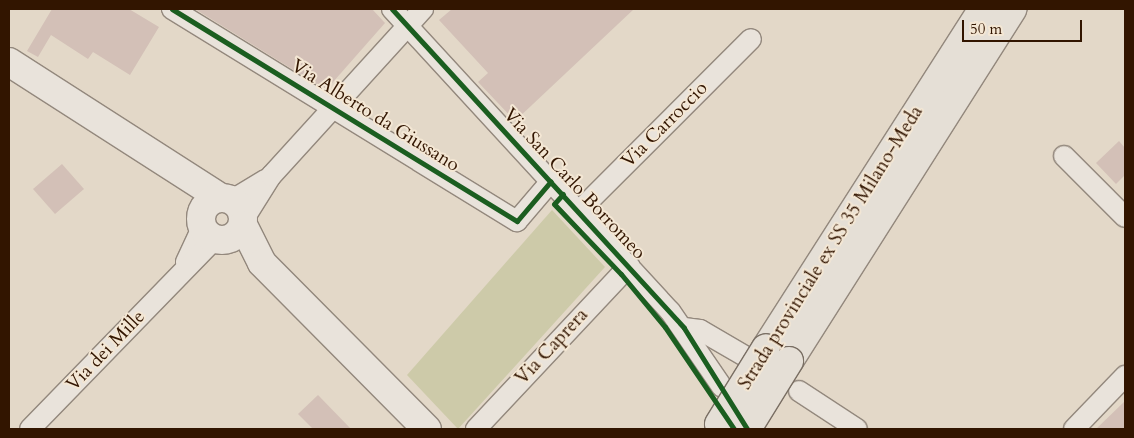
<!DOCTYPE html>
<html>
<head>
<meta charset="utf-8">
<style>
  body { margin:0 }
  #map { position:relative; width:1134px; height:438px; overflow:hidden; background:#e3d8c8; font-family:Cardo,serif }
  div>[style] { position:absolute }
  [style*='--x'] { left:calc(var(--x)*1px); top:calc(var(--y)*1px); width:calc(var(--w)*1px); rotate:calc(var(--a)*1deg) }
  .green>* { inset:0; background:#cdcaa9 }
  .building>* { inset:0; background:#d3c0b7 }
  .roads { filter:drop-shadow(1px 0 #93887d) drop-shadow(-1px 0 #93887d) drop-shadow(0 1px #93887d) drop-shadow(0 -1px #93887d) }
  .street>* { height:20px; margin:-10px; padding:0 10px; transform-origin:10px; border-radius:10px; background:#e9e3db }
  .secondary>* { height:28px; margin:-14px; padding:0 14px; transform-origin:14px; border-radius:14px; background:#e9e3db }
  .secondary>.ring { margin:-14px; padding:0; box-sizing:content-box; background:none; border:28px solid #e9e3db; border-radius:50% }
  .highway>* { height:28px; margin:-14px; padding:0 14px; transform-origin:14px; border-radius:14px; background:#e5dfd6 }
  .bridges { filter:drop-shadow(1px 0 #796e63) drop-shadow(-1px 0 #796e63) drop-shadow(0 1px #796e63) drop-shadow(0 -1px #796e63) }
  .highway-bridge>* { height:28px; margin:-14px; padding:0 14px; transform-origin:14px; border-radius:14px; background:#e5dfd6 }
  .cycleway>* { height:5px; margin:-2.5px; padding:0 2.5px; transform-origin:2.5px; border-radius:2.5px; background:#1b5e20 }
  span { translate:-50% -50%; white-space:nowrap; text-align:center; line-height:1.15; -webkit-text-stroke:4px #f4e7d4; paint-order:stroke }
  .street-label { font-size:19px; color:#321500 }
  .frame { position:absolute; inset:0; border:10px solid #321500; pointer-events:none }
  .scale { position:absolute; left:962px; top:20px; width:120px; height:22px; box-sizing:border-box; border:2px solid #321500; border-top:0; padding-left:6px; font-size:15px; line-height:18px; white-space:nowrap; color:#321500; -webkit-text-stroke:4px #f4e7d4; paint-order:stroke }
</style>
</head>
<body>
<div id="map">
  <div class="green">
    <i style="clip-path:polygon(552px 210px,605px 267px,458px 429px,407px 375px)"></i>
  </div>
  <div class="building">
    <i style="clip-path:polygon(52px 9px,129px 9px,159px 27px,130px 75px,93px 52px,88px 59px,51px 35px,38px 57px,27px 51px)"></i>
    <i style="clip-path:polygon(195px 9px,372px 9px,385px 23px,326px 90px)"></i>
    <i style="clip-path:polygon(452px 9px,634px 9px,515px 121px,478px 82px,488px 73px,439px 20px)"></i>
    <i style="clip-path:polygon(1119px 141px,1125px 148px,1125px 175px,1116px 184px,1096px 163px)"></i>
    <i style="clip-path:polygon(62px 164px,84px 189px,55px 214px,33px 189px)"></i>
    <i style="clip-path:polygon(318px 395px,351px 429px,313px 429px,298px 414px)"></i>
    <i style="clip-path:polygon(1125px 401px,1125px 429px,1096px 429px)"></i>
  </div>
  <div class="roads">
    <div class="street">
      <i style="--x:172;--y:9;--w:405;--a:31.6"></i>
      <i style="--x:517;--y:221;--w:52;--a:-49.6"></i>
      <i style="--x:392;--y:9;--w:410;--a:47.4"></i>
      <i style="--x:670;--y:311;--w:92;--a:55.6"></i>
      <i style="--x:1064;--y:156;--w:86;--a:45"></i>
      <i style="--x:232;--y:200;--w:39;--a:-31"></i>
      <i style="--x:579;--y:211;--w:243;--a:-45"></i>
      <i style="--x:244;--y:219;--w:51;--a:-57.9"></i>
      <i style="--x:271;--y:176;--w:226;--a:-47.7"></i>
      <i style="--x:186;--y:262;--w:38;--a:-65"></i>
      <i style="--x:684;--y:328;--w:16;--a:7"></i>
      <i style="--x:700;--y:330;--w:50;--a:30.2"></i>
      <i style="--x:799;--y:391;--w:69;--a:33.2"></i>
      <i style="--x:30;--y:429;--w:265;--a:-45.8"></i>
      <i style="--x:476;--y:429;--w:224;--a:-46.8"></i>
      <i style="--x:1074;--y:429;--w:74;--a:-46.1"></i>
    </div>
    <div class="secondary">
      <i style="--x:9;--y:62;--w:250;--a:32.7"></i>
      <i class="ring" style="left:201px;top:198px;width:14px;height:14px"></i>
      <i style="--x:243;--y:225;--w:42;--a:63.4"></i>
      <i style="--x:262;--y:263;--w:234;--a:45.2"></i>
    </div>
    <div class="highway">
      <i style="--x:766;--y:348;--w:403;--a:-57.4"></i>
      <i style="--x:789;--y:361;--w:417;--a:-57.6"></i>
    </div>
  </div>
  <div class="bridges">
    <div class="highway-bridge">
      <i style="--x:719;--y:424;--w:89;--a:-58.3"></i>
      <i style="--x:747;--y:429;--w:80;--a:-58.3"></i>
    </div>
  </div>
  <div class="cycleway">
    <i style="--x:172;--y:9;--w:405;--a:31.6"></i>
    <i style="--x:517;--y:221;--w:52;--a:-49.6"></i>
    <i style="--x:392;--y:9;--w:432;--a:47.5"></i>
    <i style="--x:684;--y:328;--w:119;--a:58"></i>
    <i style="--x:563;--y:194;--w:13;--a:132"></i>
    <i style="--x:554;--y:204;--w:97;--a:46.3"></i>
    <i style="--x:621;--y:274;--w:69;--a:50.3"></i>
    <i style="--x:665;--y:327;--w:123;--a:55.9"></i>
  </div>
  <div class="street-label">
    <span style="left:375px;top:116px;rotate:32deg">Via Alberto da Giussano</span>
    <span style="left:665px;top:125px;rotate:-45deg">Via Carroccio</span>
    <span style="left:574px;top:184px;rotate:47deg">Via San Carlo Borromeo</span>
    <span style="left:831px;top:248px;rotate:-58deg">Strada provinciale ex SS 35 Milano-Meda</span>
    <span style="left:552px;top:347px;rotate:-47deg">Via Caprera</span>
    <span style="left:106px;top:351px;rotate:-46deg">Via dei Mille</span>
  </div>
  <div class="frame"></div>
  <div class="scale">50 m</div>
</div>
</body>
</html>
